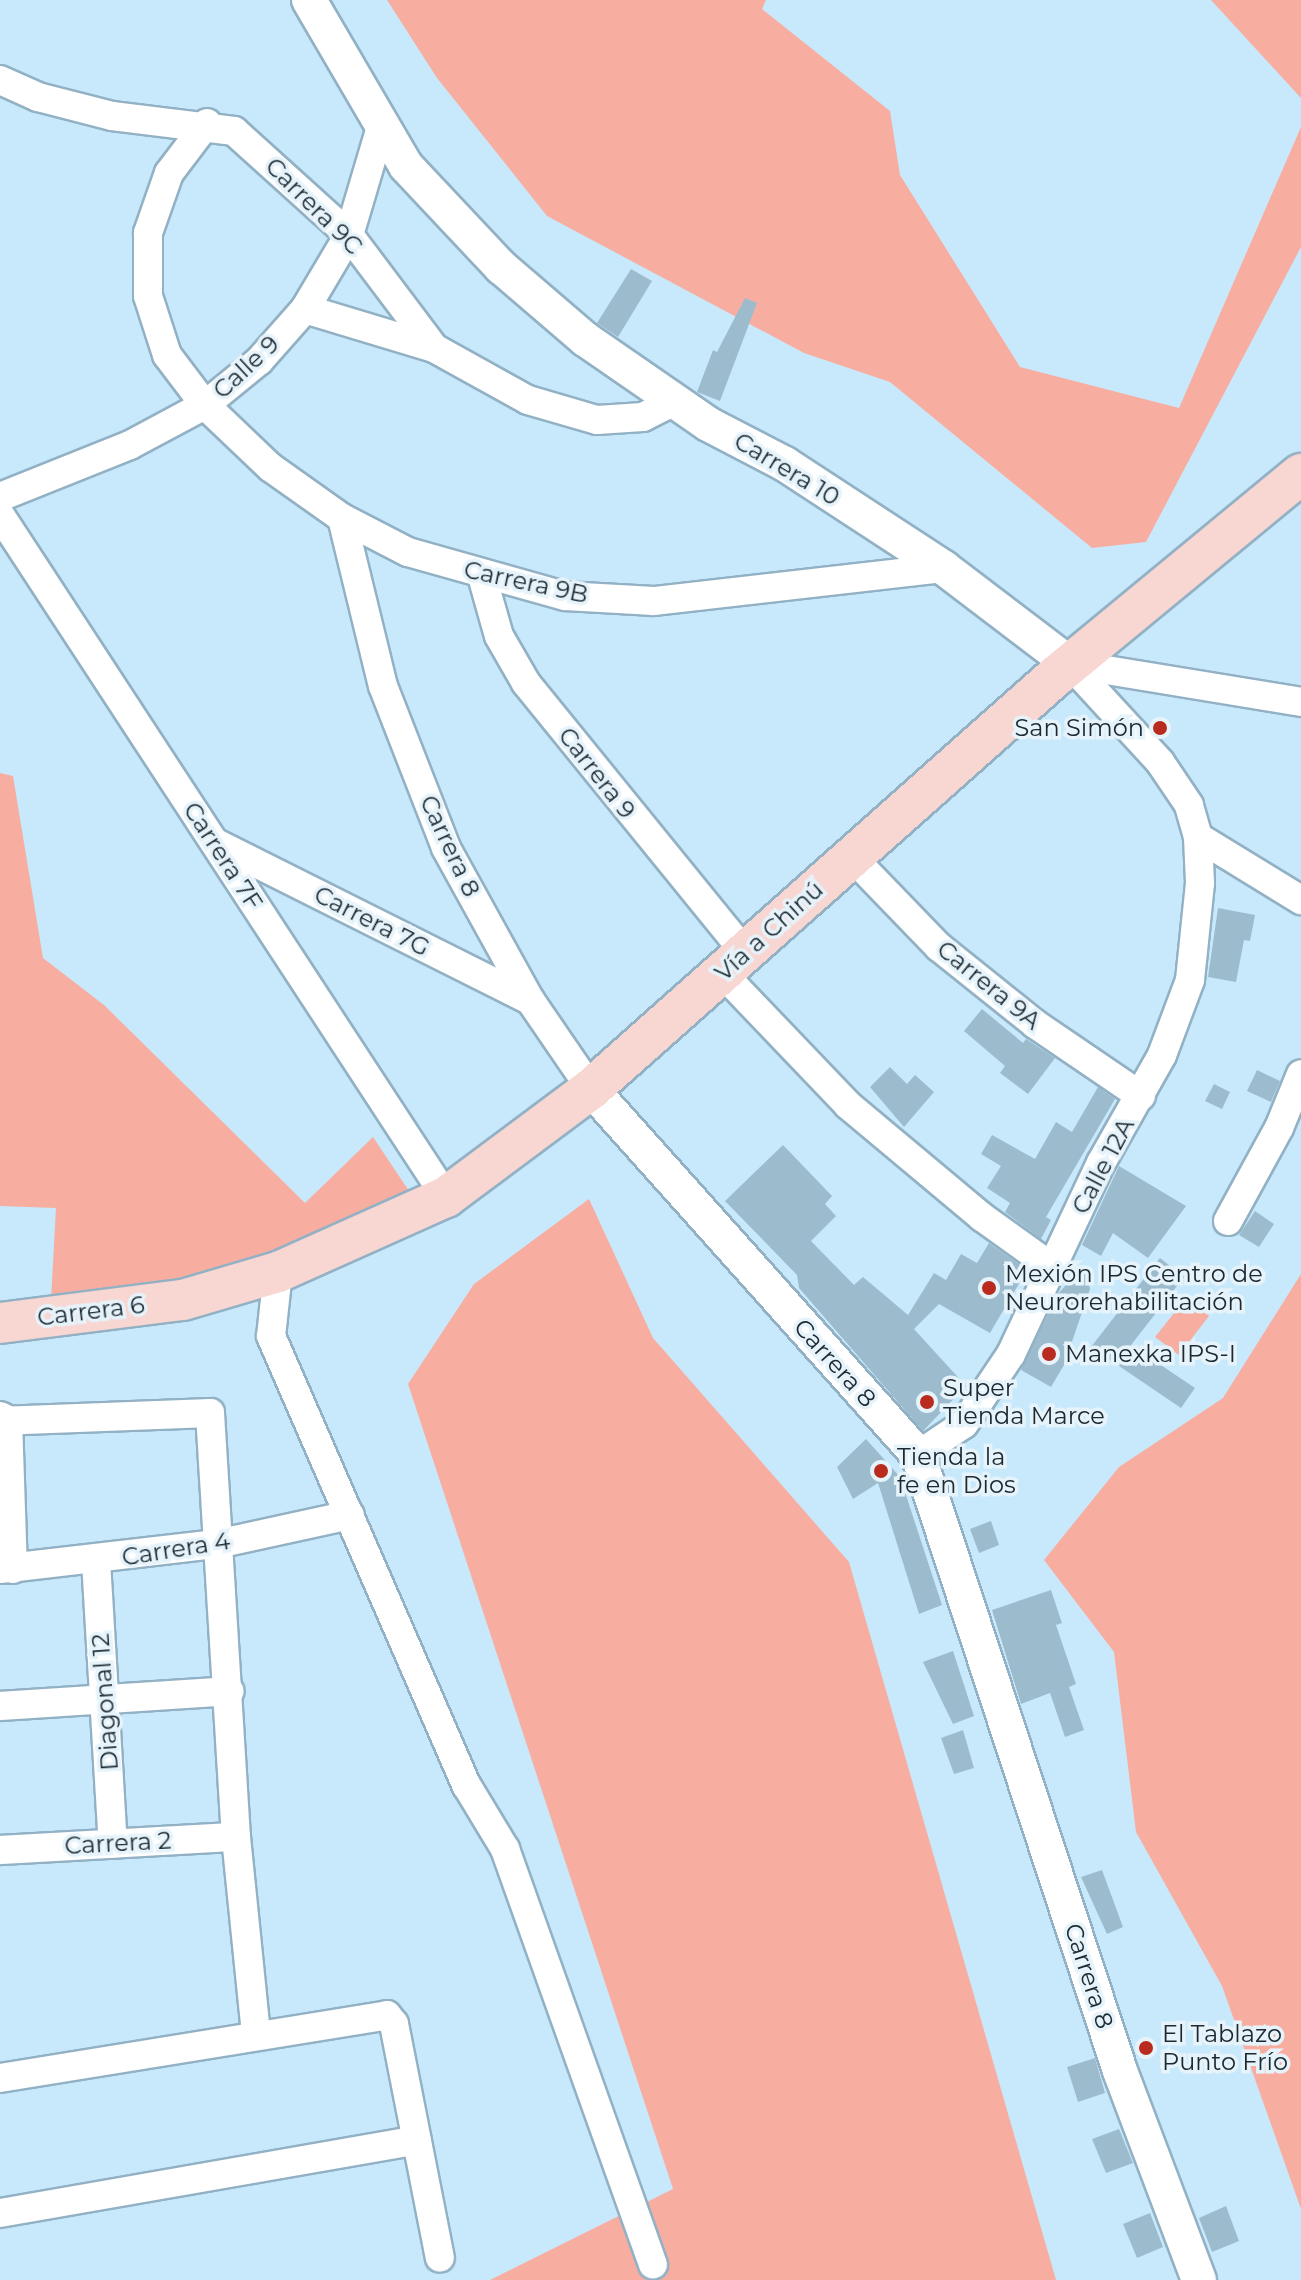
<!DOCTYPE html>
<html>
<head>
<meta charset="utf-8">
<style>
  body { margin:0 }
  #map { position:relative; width:1301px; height:2280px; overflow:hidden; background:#c8e9fc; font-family:Montserrat,sans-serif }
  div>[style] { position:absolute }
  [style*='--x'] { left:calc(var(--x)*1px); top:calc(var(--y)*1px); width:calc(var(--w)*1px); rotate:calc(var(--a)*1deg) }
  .green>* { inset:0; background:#f8ada1 }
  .building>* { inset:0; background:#9cbcce }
  .roads { filter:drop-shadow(2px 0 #92b1c4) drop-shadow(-2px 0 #92b1c4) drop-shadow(0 2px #92b1c4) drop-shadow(0 -2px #92b1c4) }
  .minor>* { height:28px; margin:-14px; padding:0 14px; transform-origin:14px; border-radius:14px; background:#fff }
  .tertiary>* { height:34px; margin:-17px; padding:0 17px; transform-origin:17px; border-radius:17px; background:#fff }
  .secondary>* { height:40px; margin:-20px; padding:0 20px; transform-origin:20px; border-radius:20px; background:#f8d6d2 }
  .dots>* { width:22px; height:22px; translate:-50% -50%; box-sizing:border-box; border:4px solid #e6f3fa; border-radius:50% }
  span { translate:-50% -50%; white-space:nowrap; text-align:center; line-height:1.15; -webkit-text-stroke:7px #e6f3fa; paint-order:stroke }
  .street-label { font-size:24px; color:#1c2930 }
  .poi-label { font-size:24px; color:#1c2930 }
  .right { translate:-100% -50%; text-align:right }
  .left { translate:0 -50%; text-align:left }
</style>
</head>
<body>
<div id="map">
  <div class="green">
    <i style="clip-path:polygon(387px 0,766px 0,762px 9px,890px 111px,900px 175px,1020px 367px,1179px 408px,1301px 127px,1301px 247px,1146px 542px,1092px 548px,890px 382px,804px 353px,547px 216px,437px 78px)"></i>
    <i style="clip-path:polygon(1211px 0,1301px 0,1301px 98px)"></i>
    <i style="clip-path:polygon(0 773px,13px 776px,43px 958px,104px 1005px,305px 1203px,373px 1137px,415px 1200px,269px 1265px,169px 1287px,51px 1300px,56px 1208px,0 1206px)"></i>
    <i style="clip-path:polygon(589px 1199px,653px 1338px,849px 1562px,1056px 2280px,490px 2280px,673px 2189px,408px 1384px,474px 1284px)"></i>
    <i style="clip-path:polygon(1301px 1274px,1301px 2209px,1222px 1986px,1136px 1832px,1114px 1652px,1044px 1560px,1119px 1467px,1223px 1398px)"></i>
    <i style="clip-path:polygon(1186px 1298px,1209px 1316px,1179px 1355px,1155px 1337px)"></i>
  </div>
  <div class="building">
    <i style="clip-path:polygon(631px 269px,652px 281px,618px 337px,597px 323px)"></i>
    <i style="clip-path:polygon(745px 298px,757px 303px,720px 401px,697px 392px,713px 350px,717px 352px)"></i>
    <i style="clip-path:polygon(1218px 908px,1255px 915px,1250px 941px,1244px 940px,1236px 982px,1208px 977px)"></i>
    <i style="clip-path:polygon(982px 1009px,1023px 1043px,1026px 1039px,1055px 1058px,1028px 1094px,1000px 1073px,1005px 1066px,964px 1031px)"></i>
    <i style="clip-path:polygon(890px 1067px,907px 1084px,915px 1075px,934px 1092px,904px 1127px,870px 1087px)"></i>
    <i style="clip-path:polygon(1257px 1070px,1280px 1081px,1271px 1102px,1247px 1091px)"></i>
    <i style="clip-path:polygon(1214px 1084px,1230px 1092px,1222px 1109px,1205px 1101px)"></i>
    <i style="clip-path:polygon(1098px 1087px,1115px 1099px,1046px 1217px,1051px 1220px,1041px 1239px,1005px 1212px,1010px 1203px,987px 1188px,1001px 1166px,981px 1154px,992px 1135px,1035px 1159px,1056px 1122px,1072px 1132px)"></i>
    <i style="clip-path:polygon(783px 1145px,832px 1196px,825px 1204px,836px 1216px,811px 1241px,854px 1285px,863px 1277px,908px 1315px,934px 1273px,946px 1280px,961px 1254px,977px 1263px,989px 1243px,1027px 1270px,990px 1333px,939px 1304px,914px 1329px,966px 1386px,923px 1431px,799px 1288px,797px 1275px,725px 1201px)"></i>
    <i style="clip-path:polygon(1119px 1166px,1186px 1206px,1148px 1258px,1113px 1233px,1101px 1256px,1082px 1245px)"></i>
    <i style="clip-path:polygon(1255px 1211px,1274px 1224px,1259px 1247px,1239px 1235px)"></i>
    <i style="clip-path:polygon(1160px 1258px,1184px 1277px,1131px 1345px,1195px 1388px,1181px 1408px,1091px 1347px)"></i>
    <i style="clip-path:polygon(1086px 1273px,1090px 1289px,1064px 1365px,1051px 1387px,1021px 1370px,1058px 1294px,1073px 1277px)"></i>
    <i style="clip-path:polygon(866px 1439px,900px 1477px,942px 1605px,919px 1614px,878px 1483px,853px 1499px,837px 1467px)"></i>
    <i style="clip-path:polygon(991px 1521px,999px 1545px,979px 1553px,970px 1529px)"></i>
    <i style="clip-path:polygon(1051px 1590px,1062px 1623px,1056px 1625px,1076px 1684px,1069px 1687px,1084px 1730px,1065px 1737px,1050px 1693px,1021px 1704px,992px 1610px)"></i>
    <i style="clip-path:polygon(953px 1651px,974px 1716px,953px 1724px,923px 1662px)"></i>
    <i style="clip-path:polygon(963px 1730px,974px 1768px,954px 1774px,941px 1738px)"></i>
    <i style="clip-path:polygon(1102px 1870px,1123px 1927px,1107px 1934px,1081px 1877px)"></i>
    <i style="clip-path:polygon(1095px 2058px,1105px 2093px,1078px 2102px,1067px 2067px)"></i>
    <i style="clip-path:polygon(1119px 2129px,1133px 2163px,1106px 2173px,1092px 2139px)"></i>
    <i style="clip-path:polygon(1226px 2206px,1239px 2241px,1212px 2252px,1199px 2218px)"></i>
    <i style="clip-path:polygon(1150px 2213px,1163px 2247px,1137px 2258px,1123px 2224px)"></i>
  </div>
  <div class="roads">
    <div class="minor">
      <i style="--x:0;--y:80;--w:42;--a:24.1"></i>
      <i style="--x:38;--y:97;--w:76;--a:14.4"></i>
      <i style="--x:112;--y:116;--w:123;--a:7"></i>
      <i style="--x:234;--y:131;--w:155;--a:42.1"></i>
      <i style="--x:349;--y:235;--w:141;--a:53"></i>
      <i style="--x:207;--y:123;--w:63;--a:127.2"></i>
      <i style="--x:169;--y:173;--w:64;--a:109.3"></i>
      <i style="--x:148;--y:233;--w:63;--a:90"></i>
      <i style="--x:148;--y:296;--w:62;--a:72.1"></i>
      <i style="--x:167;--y:355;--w:63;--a:52.8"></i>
      <i style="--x:205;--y:405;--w:90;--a:43.6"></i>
      <i style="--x:270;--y:467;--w:88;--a:35.3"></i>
      <i style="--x:342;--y:518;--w:74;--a:27.3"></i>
      <i style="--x:408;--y:552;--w:163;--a:15.7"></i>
      <i style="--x:565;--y:596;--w:89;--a:3.2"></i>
      <i style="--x:654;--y:601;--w:292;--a:-6.5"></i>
      <i style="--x:305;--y:309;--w:135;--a:16.8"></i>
      <i style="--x:434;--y:348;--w:107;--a:29"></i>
      <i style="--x:528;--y:400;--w:72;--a:16.2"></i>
      <i style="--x:597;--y:420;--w:46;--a:-3.7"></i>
      <i style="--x:643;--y:417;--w:36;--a:-27"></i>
      <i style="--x:0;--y:497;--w:140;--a:-21.8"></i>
      <i style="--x:130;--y:445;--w:85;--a:-28.1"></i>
      <i style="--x:205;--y:405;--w:70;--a:-39.2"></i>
      <i style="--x:259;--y:361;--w:69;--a:-48.5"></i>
      <i style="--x:305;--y:309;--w:86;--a:-59.3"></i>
      <i style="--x:349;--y:235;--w:113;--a:-73.5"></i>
      <i style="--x:0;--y:515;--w:815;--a:56.82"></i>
      <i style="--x:342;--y:518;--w:173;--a:76.3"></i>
      <i style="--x:383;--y:686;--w:174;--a:68.7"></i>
      <i style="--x:446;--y:848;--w:174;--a:61.1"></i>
      <i style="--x:530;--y:1000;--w:108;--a:55.6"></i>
      <i style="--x:482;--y:576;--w:62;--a:74.2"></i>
      <i style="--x:499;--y:636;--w:54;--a:60.1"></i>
      <i style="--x:526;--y:683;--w:345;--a:50.9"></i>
      <i style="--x:1070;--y:664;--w:234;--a:9.3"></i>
      <i style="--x:1198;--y:837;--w:121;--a:31.5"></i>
      <i style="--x:216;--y:843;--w:351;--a:26.6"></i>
      <i style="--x:852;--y:857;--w:125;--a:46"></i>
      <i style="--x:939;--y:947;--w:123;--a:38.7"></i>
      <i style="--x:1035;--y:1024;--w:128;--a:34.2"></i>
      <i style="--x:722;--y:973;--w:182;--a:46.3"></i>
      <i style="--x:848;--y:1105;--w:175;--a:39.9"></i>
      <i style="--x:982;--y:1217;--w:87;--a:35.7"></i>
      <i style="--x:1228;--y:1221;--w:106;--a:-61.3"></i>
      <i style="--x:1279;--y:1128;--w:58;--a:-67.8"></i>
      <i style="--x:278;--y:1272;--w:64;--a:96.2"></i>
      <i style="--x:271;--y:1336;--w:491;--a:66.5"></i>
      <i style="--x:467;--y:1786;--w:74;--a:58.9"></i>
      <i style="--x:505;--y:1849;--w:441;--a:70.4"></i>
      <i style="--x:0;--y:1416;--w:9;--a:27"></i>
      <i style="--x:8;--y:1420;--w:149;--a:88.1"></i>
      <i style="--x:0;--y:1421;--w:210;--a:-2.2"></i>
      <i style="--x:210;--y:1413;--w:425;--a:86.5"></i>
      <i style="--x:236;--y:1837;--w:199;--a:84.2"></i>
      <i style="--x:918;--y:1455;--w:55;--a:-34"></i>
      <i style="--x:964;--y:1424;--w:84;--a:-56.1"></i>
      <i style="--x:1011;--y:1354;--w:211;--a:-64.8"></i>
      <i style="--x:1101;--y:1163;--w:124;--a:-60.5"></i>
      <i style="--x:1162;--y:1055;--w:80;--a:-69.5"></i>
      <i style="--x:1190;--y:980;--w:98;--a:-84.1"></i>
      <i style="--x:1200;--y:883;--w:46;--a:-92.5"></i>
      <i style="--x:1198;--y:837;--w:33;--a:-106"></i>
      <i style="--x:1189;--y:805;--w:52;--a:-124"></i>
      <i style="--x:1160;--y:762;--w:133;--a:-132.6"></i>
      <i style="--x:96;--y:1561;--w:283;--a:86.6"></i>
      <i style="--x:0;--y:1569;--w:218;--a:-6.6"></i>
      <i style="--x:217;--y:1544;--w:136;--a:-12.3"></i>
      <i style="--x:0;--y:1706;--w:230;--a:-3.7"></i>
      <i style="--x:0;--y:1850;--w:236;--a:-3.2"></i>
      <i style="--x:0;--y:2078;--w:392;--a:-9.2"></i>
      <i style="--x:387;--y:2015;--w:11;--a:52"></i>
      <i style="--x:394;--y:2024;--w:238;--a:78.9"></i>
      <i style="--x:0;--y:2213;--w:423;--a:-9.9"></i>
    </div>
    <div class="tertiary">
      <i style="--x:309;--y:0;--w:192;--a:59.7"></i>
      <i style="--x:406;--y:166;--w:139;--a:46.8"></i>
      <i style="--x:501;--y:267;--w:111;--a:40.6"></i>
      <i style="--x:585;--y:339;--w:150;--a:34.6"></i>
      <i style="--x:708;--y:424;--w:87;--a:27.5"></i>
      <i style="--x:785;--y:464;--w:190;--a:33.2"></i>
      <i style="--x:944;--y:568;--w:158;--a:37.3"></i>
      <i style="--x:591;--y:1089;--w:491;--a:48.2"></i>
      <i style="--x:918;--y:1455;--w:648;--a:71.84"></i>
      <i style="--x:1120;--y:2071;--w:223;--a:69.3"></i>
    </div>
    <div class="secondary">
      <i style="--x:0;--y:1323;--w:184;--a:-7.2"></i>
      <i style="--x:183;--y:1300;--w:99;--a:-16.4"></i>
      <i style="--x:278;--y:1272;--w:184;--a:-24.1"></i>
      <i style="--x:446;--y:1197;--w:181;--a:-36.7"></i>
      <i style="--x:591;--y:1089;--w:623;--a:-41.62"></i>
      <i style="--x:1057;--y:675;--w:316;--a:-39.5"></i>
    </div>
  </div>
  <div class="dots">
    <i style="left:1160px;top:728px;background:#b82b1e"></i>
    <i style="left:989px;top:1288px;background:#b82b1e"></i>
    <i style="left:1049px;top:1354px;background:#b82b1e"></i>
    <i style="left:927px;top:1402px;background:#b82b1e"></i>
    <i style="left:881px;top:1471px;background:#b82b1e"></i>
    <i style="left:1146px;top:2048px;background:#b82b1e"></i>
  </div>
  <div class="street-label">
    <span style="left:314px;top:206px;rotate:45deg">Carrera 9C</span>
    <span style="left:246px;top:367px;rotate:-43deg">Calle 9</span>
    <span style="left:787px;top:469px;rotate:31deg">Carrera 10</span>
    <span style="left:526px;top:582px;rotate:12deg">Carrera 9B</span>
    <span style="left:597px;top:773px;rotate:52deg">Carrera 9</span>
    <span style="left:450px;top:846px;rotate:65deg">Carrera 8</span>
    <span style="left:223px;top:856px;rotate:57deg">Carrera 7F</span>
    <span style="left:372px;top:921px;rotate:27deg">Carrera 7G</span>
    <span style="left:769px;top:931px;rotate:-42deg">Vía a Chinú</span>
    <span style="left:989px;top:985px;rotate:39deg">Carrera 9A</span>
    <span style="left:1103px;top:1166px;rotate:-62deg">Calle 12A</span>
    <span style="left:91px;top:1311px;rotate:-7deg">Carrera 6</span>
    <span style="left:835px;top:1363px;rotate:48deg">Carrera 8</span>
    <span style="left:176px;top:1549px;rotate:-9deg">Carrera 4</span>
    <span style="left:105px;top:1702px;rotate:-94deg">Diagonal 12</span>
    <span style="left:118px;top:1843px;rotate:-3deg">Carrera 2</span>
    <span style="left:1089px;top:1976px;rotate:72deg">Carrera 8</span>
  </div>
  <div class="poi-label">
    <span class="right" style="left:1144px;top:728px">San Simón</span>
    <span class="left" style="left:1005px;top:1288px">Mexión IPS Centro de<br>Neurorehabilitación</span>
    <span class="left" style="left:1065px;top:1354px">Manexka IPS-I</span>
    <span class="left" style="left:943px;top:1402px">Super<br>Tienda Marce</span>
    <span class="left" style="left:897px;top:1471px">Tienda la<br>fe en Dios</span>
    <span class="left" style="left:1162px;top:2048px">El Tablazo<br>Punto Frío</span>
  </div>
</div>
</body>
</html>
